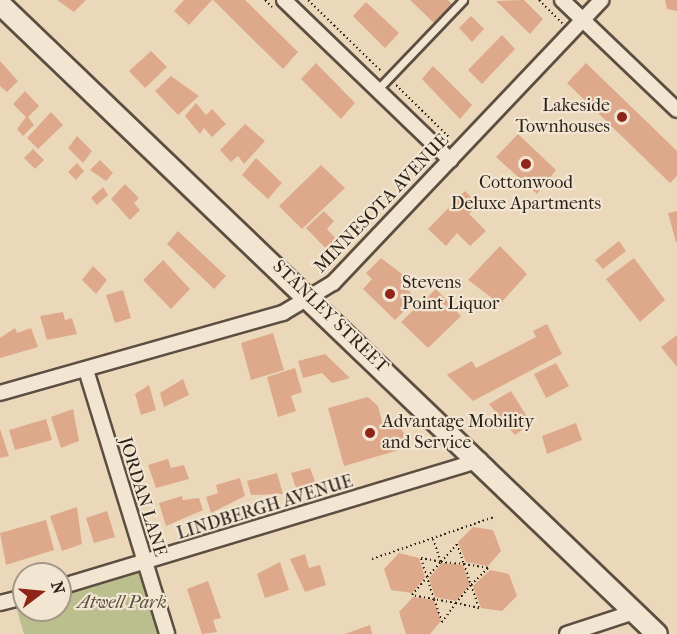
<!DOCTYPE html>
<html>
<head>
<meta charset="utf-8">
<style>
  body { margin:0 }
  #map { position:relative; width:677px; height:634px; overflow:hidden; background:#ebd8bb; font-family:"IM FELL French Canon",serif }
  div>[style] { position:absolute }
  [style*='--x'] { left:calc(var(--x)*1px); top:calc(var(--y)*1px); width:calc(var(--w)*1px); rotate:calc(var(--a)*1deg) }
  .green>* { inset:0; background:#bbbe8d }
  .building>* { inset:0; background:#dda98a }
  .path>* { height:2px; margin-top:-1px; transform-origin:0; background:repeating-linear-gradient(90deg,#2c2118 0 1.5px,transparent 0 4.5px) }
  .roads { filter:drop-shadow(2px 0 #5c4f41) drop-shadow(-2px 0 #5c4f41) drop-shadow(0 2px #5c4f41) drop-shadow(0 -2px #5c4f41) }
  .lane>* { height:7px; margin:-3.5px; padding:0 3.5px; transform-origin:3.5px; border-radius:3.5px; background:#f2e6d3 }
  .street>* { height:14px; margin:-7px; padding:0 7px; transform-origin:7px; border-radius:7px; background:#f2e6d3 }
  .secondary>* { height:20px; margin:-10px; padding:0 10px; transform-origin:10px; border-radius:10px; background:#f2e6d3 }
  .dots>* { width:16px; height:16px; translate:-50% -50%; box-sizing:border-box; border:3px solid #f2e6d3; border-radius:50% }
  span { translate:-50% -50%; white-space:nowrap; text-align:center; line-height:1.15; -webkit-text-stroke:4.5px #f2e6d3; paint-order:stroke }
  .poi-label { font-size:18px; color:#2c2118 }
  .right { translate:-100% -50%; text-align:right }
  .left { translate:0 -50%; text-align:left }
  .street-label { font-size:18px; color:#2c2118 }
  .park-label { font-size:18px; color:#57503b; font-style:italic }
  .north { position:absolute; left:12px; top:562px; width:60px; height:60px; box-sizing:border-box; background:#f2e6d3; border:2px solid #a39788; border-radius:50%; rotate:74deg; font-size:16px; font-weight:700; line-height:24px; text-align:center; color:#2c2118 }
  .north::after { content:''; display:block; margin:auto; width:21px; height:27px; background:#8f2418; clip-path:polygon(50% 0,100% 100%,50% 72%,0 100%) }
</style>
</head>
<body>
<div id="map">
  <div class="green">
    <i style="clip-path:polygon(144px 565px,166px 634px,24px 634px,14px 600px,24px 597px,24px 610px,60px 610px,60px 587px)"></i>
  </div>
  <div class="building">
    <i style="clip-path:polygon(57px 0,86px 0,74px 12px)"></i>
    <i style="clip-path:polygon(184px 0,212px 0,189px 25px,174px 11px)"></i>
    <i style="clip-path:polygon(213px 0,245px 0,298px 52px,283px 69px)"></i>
    <i style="clip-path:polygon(410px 0,448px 0,452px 4px,434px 23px)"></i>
    <i style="clip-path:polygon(524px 0,543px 19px,530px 34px,496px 1px)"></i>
    <i style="clip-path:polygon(665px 0,677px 0,677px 11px,667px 9px)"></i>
    <i style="clip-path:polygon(366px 2px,399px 33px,385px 48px,353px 16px)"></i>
    <i style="clip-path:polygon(471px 16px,484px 29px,472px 42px,459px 28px)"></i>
    <i style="clip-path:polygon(502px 35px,515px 49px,482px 84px,468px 70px)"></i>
    <i style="clip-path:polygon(151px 51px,167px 67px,145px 88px,129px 71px)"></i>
    <i style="clip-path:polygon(0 61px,18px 81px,7px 92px,0 86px)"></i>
    <i style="clip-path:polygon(316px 63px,355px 103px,341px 119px,301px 79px)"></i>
    <i style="clip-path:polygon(586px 63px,677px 151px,677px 176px,670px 183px,567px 83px)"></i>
    <i style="clip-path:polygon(433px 66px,472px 105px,460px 119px,422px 79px)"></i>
    <i style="clip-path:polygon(171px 76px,199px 96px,178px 115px,155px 91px)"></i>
    <i style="clip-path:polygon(25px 91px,39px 106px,28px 117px,34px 125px,23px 136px,17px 129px,26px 117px,13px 104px)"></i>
    <i style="clip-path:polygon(196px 103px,206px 115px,212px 109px,226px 124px,212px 137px,204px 128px,200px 134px,185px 116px)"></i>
    <i style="clip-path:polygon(51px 112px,63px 125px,38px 149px,27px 138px)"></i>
    <i style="clip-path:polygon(245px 124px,265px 141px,244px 164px,238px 156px,231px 162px,220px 150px)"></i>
    <i style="clip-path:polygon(518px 134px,556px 170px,537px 194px,496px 157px)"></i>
    <i style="clip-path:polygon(77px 136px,92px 151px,83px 163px,68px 148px)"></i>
    <i style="clip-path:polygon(33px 149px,44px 160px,35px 169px,24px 158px)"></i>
    <i style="clip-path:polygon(256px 158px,282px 183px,268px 199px,242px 175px)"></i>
    <i style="clip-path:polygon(100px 160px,113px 173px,106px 181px,90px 170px)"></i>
    <i style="clip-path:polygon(77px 163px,84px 171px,76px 180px,68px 172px)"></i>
    <i style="clip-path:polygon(321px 165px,345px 188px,302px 229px,279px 206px)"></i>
    <i style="clip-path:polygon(125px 184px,139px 198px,134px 203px,140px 210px,130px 220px,111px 199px)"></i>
    <i style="clip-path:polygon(103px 187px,108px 195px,97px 205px,91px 198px)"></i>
    <i style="clip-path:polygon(465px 191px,478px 204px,469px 214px,486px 231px,470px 246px,457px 233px,446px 246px,428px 229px)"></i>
    <i style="clip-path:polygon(324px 211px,334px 221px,327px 229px,341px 244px,332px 255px,306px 228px)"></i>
    <i style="clip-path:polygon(677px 211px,677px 242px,676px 242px,668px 213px)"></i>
    <i style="clip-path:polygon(178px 231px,226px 276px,214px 289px,167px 244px)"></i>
    <i style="clip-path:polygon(619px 241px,626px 251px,603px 269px,595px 260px)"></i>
    <i style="clip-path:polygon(500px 246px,527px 274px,500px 304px,468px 280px)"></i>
    <i style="clip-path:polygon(381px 258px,411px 281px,406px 288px,416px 299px,395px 320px,363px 289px,372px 279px,366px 273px)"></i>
    <i style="clip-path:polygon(634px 258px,665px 300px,640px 322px,606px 279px)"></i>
    <i style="clip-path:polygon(163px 260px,190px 289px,171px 309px,143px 280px)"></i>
    <i style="clip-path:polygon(93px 266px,107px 280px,96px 294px,82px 280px)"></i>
    <i style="clip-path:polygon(436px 289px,461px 316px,428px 348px,401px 322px)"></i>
    <i style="clip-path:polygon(123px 290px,131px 318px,115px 323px,106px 295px)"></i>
    <i style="clip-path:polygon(63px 312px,65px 320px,72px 318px,77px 334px,47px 340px,40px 316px)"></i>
    <i style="clip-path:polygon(547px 324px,562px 354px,473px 401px,447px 375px,472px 361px,476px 368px,536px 337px,533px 331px)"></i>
    <i style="clip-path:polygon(15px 328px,17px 333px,31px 328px,38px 347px,0 358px,0 338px)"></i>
    <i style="clip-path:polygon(273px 333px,284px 370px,251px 380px,241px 343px)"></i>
    <i style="clip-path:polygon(677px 335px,677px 367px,661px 347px)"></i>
    <i style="clip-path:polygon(325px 354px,350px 378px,332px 383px,322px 373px,303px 378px,298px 361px)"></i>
    <i style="clip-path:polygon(556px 363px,569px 386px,546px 398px,534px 374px)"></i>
    <i style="clip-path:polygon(295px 368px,302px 392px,291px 396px,296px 411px,278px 417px,267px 377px)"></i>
    <i style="clip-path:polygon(183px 379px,189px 395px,164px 407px,160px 393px)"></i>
    <i style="clip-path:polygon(149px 385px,156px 410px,141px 415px,135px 394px)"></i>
    <i style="clip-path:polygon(511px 391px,531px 423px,515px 435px,489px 404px)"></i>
    <i style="clip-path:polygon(368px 397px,378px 406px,384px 429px,398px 425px,413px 446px,344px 466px,328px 408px)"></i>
    <i style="clip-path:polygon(73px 409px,79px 441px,61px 448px,51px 417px)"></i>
    <i style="clip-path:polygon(46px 419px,52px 440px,15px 450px,9px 430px)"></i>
    <i style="clip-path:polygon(576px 423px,582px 440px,547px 454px,542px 436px)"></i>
    <i style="clip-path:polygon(0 429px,9px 456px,0 458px)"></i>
    <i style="clip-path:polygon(168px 459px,171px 468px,184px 465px,189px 479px,156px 488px,148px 465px)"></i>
    <i style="clip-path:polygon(310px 468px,316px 484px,298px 494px,291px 473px)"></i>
    <i style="clip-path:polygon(277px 473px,283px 494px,251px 495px,247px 481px)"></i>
    <i style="clip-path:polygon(240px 478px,245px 496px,211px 513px,206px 497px,218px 493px,216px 485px)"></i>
    <i style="clip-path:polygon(182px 496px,183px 500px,199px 498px,203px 510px,166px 526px,159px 503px)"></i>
    <i style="clip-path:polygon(77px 507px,82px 544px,62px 551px,50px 516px)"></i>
    <i style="clip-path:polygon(107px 511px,115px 537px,94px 543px,86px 518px)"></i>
    <i style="clip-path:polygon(46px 520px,54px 550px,6px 565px,0 533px)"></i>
    <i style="clip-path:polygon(473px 527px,493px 530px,501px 551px,488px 566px,466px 562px,458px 542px)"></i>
    <i style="clip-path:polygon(399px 553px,419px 558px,425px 577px,412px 593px,391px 590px,384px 569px)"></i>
    <i style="clip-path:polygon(305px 554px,309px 568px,320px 565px,326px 585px,305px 592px,290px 559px)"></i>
    <i style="clip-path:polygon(280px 562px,289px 590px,265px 598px,257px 574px)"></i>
    <i style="clip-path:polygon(442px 563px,463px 565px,470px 585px,456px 601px,435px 597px,429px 578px)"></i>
    <i style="clip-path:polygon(490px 570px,509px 574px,517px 596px,502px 611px,481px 608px,473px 586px)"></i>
    <i style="clip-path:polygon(208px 581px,221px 618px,213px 620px,217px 632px,202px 634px,187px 589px)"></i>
    <i style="clip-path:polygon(413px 597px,434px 600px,441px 621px,430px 634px,406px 634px,399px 612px)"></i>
    <i style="clip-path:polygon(370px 625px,372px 634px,345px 634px)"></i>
  </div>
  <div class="path">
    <i style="--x:265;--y:0;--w:10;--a:45"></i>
    <i style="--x:308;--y:0;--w:102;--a:44.2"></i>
    <i style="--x:539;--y:0;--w:33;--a:45"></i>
    <i style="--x:396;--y:85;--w:76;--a:44.5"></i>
    <i style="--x:433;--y:539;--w:24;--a:71"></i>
    <i style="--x:457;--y:544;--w:21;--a:71"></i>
    <i style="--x:464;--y:564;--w:24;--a:9"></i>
    <i style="--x:488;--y:568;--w:24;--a:135"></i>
    <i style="--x:471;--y:585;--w:24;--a:71"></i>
    <i style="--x:479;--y:608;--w:24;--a:-168"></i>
    <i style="--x:456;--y:603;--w:24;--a:126"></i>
    <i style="--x:442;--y:622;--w:24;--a:-109"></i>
    <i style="--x:434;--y:599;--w:22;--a:-170"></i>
    <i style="--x:412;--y:595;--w:23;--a:-50"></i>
    <i style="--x:427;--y:577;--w:20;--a:-108"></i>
    <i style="--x:421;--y:558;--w:20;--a:11"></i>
    <i style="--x:441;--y:562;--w:24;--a:-48"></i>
    <i style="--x:372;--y:559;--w:129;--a:-19"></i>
    <i style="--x:441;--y:562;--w:23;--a:5"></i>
    <i style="--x:464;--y:564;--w:22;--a:72"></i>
    <i style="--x:471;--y:585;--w:23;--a:130"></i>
    <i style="--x:456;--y:603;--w:22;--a:-170"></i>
    <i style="--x:434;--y:599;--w:23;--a:-108"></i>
    <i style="--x:427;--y:577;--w:21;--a:-47"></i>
  </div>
  <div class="roads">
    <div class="lane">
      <i style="--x:378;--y:89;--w:123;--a:-46.3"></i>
    </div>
    <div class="street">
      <i style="--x:284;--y:0;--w:231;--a:43.9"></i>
      <i style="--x:562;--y:0;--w:159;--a:43.7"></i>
      <i style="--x:86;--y:370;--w:276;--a:72.9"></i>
      <i style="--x:0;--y:393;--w:294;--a:-15.8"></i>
      <i style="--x:283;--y:313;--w:58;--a:-31"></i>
      <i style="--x:333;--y:283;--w:390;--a:-46.5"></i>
      <i style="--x:60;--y:587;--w:439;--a:-16.8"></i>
      <i style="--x:0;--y:603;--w:25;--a:-14"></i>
      <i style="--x:567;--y:634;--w:71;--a:-18.2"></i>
    </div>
    <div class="secondary">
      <i style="--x:0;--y:4;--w:910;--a:43.8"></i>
    </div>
  </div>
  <div class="dots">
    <i style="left:622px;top:117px;background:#8f2418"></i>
    <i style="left:526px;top:164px;background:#8f2418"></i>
    <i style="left:390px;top:294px;background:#8f2418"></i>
    <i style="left:370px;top:433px;background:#8f2418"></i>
  </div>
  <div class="poi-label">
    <span class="right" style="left:610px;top:117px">Lakeside<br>Townhouses</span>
    <span style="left:526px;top:194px">Cottonwood<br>Deluxe Apartments</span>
    <span class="left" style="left:402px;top:294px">Stevens<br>Point Liquor</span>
    <span class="left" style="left:382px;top:433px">Advantage Mobility<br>and Service</span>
  </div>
  <div class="street-label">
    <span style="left:382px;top:204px;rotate:-46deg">MINNESOTA AVENUE</span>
    <span style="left:330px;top:317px;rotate:44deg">STANLEY STREET</span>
    <span style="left:142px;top:497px;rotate:73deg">JORDAN LANE</span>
    <span style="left:265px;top:508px;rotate:-17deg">LINDBERGH AVENUE</span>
  </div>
  <div class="park-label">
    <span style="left:122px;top:603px">Atwell Park</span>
  </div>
  <div class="north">N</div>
</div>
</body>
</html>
